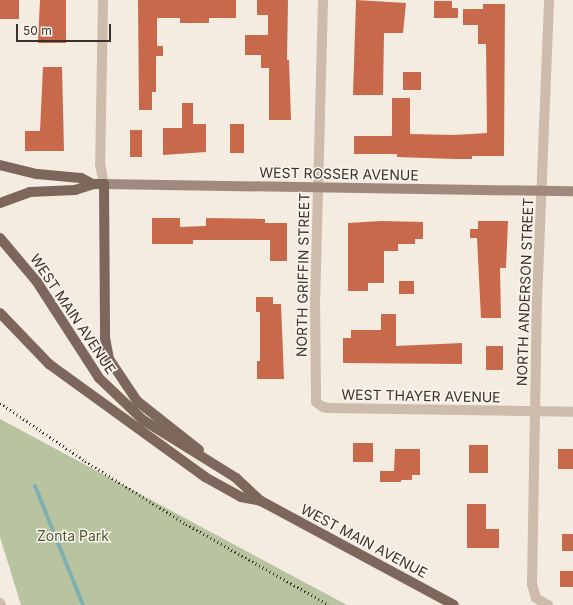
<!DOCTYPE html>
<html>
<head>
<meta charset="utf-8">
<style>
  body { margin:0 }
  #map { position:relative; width:573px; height:605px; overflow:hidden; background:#f4ebe1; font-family:Inter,sans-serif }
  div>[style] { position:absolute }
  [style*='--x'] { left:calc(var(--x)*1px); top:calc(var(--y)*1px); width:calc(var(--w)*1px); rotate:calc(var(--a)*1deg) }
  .green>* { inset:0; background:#b8c4a0 }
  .stream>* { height:4px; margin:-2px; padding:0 2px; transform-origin:2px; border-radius:2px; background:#7fb0b2 }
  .building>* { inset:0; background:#c8694b }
  .street>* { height:10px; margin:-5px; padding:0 5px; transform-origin:5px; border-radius:5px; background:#cdbbac }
  .secondary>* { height:10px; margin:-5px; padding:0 5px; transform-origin:5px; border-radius:5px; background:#a18a7d }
  .primary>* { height:10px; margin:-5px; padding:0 5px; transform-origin:5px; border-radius:5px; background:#7d675c }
  .rail>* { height:3px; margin-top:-1.5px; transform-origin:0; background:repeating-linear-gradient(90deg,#3b302b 0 1px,transparent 0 4px) }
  span { translate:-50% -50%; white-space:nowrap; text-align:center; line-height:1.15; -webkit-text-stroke:3px #fbf5ee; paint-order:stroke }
  .street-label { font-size:14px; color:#3b302b }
  .park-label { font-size:14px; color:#4a5a2e }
  .scale { position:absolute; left:16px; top:24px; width:95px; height:18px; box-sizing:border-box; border:2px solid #3b302b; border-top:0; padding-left:5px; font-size:12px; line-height:14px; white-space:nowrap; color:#3b302b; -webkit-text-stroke:3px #fbf5ee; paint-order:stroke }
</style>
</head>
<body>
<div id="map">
  <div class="green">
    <i style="clip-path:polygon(0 419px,347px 605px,21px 605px,0 537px)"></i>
  </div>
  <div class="stream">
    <i style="--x:35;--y:486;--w:128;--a:68"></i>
  </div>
  <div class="building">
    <i style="clip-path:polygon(0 0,19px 0,19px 19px,0 19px)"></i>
    <i style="clip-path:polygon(40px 0,66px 0,66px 43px,38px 43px)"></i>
    <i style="clip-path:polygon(138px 0,236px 0,236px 18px,209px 18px,209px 23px,180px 23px,180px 18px,157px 18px,157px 46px,163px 46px,163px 56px,156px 56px,156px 92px,152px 92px,152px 110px,139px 110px)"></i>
    <i style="clip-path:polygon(257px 0,288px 0,287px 60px,289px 60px,291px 120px,269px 120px,269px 68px,261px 68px,261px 55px,245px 55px,245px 35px,268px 35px,268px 15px,257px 15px)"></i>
    <i style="clip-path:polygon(356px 0,406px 3px,403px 33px,384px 33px,383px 95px,353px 95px)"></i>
    <i style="clip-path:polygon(434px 1px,452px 1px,452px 8px,458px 8px,458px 18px,434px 18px)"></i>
    <i style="clip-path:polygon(483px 4px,505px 4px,504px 156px,472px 156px,472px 159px,455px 159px,397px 157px,397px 154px,354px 154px,354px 136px,392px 136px,392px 98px,410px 98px,410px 134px,455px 135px,487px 133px,486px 44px,478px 44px,478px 25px,463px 25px,463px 9px,483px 9px)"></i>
    <i style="clip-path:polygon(43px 67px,62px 67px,64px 151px,25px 151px,25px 131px,40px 131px)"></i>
    <i style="clip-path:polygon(403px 72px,421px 72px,421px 90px,403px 90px)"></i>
    <i style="clip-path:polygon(182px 103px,193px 103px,193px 124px,206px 124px,206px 152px,163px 155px,163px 128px,182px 128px)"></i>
    <i style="clip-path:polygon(230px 124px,244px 124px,244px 153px,230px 153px)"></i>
    <i style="clip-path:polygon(130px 130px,142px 130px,142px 157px,130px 157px)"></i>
    <i style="clip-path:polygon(152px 218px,180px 218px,180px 227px,206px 226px,206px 218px,265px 219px,265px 223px,287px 223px,287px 261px,270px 261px,270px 240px,193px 240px,193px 244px,152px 244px)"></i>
    <i style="clip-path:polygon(381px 221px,423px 222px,423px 239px,415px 239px,415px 244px,398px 244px,398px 251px,384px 251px,384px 283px,368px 283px,368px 291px,348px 291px,348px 223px)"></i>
    <i style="clip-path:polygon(478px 221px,508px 221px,506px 268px,500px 268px,501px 318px,481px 318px,477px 238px,470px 238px,470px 229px,478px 229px)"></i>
    <i style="clip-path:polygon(399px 281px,414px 281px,414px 294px,399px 294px)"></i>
    <i style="clip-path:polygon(256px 297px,273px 297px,273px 304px,281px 304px,284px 379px,257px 379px,257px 361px,260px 361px,260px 312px,256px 312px)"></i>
    <i style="clip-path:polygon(381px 314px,396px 314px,396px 346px,462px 343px,462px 364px,343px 363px,343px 338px,351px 338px,351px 330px,381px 330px)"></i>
    <i style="clip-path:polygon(486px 346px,503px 346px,503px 370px,486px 370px)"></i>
    <i style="clip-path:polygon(353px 443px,373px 443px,373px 462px,353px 462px)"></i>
    <i style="clip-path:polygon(469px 445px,488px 445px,488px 473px,469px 473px)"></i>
    <i style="clip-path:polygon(395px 449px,420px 449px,420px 475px,412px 475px,412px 480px,401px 480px,401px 482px,380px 482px,380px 471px,394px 471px)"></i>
    <i style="clip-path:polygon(558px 449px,573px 449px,573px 469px,558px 469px)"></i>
    <i style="clip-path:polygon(467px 504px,486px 504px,486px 529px,499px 529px,499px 548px,467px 548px)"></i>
    <i style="clip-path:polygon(562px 534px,573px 534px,573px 551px,562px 551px)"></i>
    <i style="clip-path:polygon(560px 571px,573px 571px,573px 587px,560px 587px)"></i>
  </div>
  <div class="street">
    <i style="--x:103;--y:0;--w:164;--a:91"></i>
    <i style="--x:100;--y:164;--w:20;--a:79"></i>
    <i style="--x:323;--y:0;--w:298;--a:91.5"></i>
    <i style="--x:315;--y:298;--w:104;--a:89.4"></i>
    <i style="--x:316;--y:402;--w:9;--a:36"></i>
    <i style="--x:323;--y:407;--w:6;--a:9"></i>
    <i style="--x:329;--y:408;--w:244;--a:0.9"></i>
    <i style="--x:0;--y:603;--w:2;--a:63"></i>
    <i style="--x:548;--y:605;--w:14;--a:-150"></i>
    <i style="--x:536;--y:598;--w:15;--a:-106"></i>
    <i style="--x:532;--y:584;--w:283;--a:-89"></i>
    <i style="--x:537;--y:301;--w:301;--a:-87.7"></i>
  </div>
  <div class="secondary">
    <i style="--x:104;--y:184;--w:469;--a:0.9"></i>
  </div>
  <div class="primary">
    <i style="--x:0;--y:165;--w:38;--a:14"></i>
    <i style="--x:37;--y:174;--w:44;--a:5.2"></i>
    <i style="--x:81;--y:178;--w:13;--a:27"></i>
    <i style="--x:0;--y:203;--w:32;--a:-20"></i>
    <i style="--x:30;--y:192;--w:45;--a:-2.5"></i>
    <i style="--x:75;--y:190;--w:19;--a:-18"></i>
    <i style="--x:93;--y:184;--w:11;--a:0"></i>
    <i style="--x:104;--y:184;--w:154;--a:89.6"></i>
    <i style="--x:105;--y:338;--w:21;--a:79"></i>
    <i style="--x:109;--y:359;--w:50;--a:56.3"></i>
    <i style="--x:137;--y:401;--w:79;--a:38.3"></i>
    <i style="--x:0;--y:238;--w:57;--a:49.9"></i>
    <i style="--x:37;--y:282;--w:114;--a:57.1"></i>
    <i style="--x:99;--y:378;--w:61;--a:43.7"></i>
    <i style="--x:143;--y:420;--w:110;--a:31.9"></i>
    <i style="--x:236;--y:478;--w:34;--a:43"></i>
    <i style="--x:261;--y:501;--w:219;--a:28.3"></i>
    <i style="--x:0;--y:313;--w:71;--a:46.1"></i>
    <i style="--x:49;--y:364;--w:193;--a:35.9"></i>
    <i style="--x:205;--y:477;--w:41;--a:29.1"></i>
    <i style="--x:241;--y:497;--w:20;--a:11"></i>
  </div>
  <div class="rail">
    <i style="--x:0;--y:403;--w:103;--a:34.3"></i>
    <i style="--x:85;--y:461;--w:119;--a:32"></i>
    <i style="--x:186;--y:524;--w:164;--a:29.5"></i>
  </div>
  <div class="street-label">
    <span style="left:339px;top:174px;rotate:1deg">WEST ROSSER AVENUE</span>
    <span style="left:303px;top:275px;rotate:-89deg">NORTH GRIFFIN STREET</span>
    <span style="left:525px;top:292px;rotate:-88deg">NORTH ANDERSON STREET</span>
    <span style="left:73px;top:314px;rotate:56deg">WEST MAIN AVENUE</span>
    <span style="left:421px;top:396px;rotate:1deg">WEST THAYER AVENUE</span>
    <span style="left:364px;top:541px;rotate:28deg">WEST MAIN AVENUE</span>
  </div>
  <div class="park-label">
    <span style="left:73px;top:536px">Zonta Park</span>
  </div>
  <div class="scale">50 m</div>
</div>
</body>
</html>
